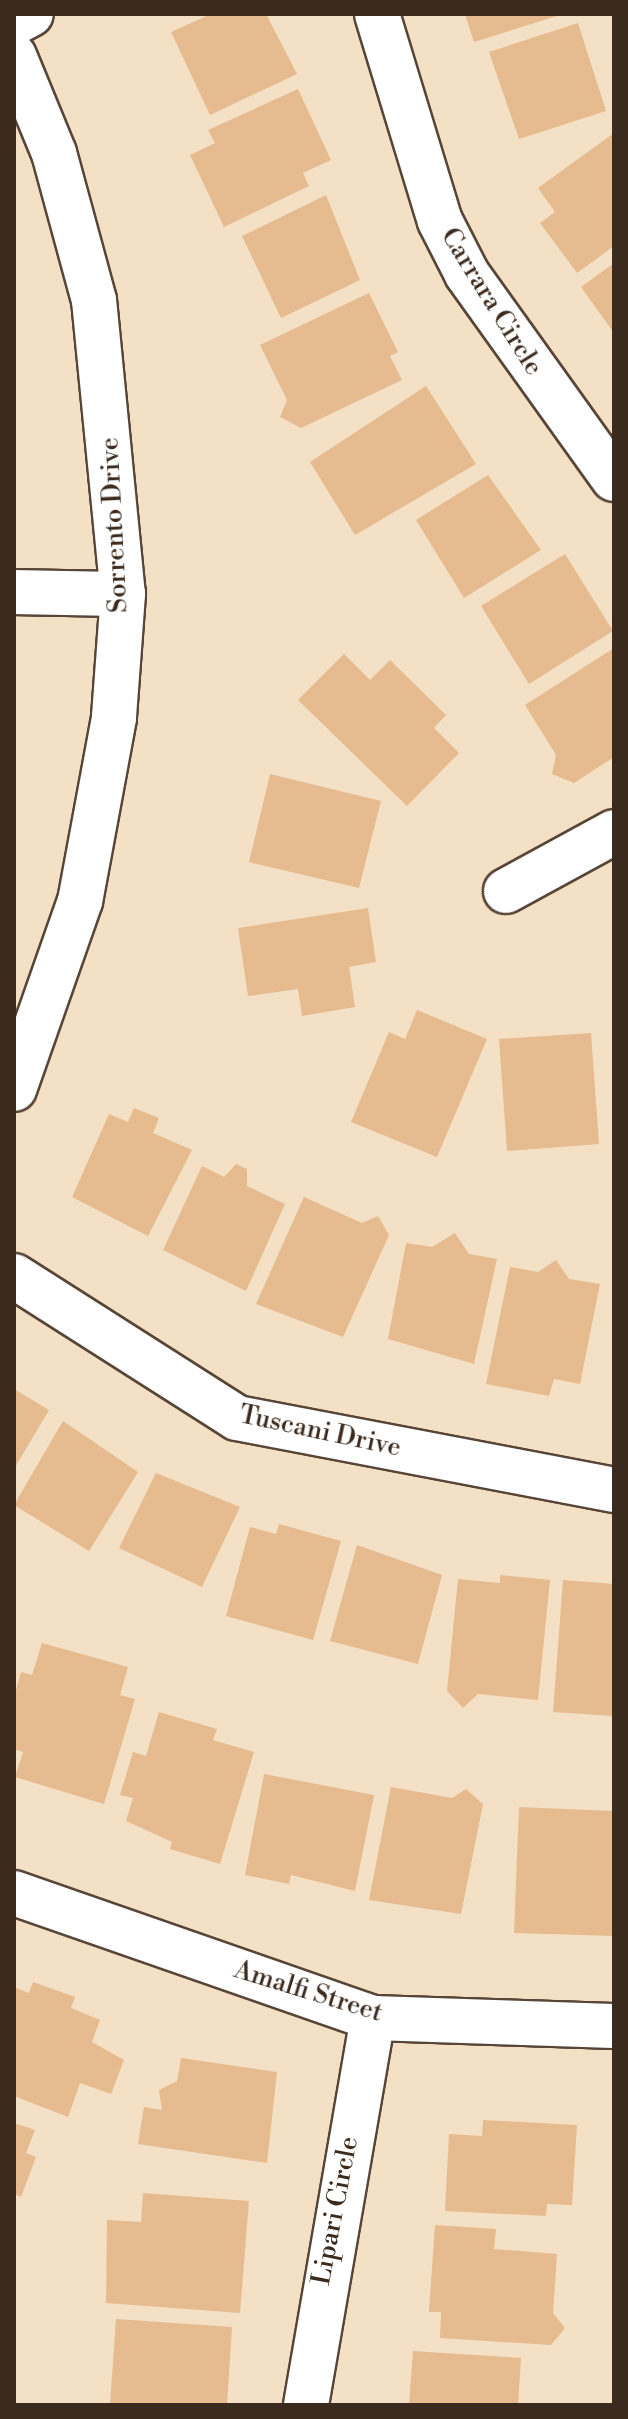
<!DOCTYPE html>
<html>
<head>
<meta charset="utf-8">
<style>
  body { margin:0 }
  #map { position:relative; width:628px; height:2419px; overflow:hidden; background:#f4e0c4; font-family:"Libre Bodoni",serif }
  div>[style] { position:absolute }
  [style*='--x'] { left:calc(var(--x)*1px); top:calc(var(--y)*1px); width:calc(var(--w)*1px); rotate:calc(var(--a)*1deg) }
  .building>* { inset:0; background:#e6bb90 }
  .roads { filter:drop-shadow(2px 0 #574537) drop-shadow(-2px 0 #574537) drop-shadow(0 2px #574537) drop-shadow(0 -2px #574537) }
  .minor>* { height:44px; margin:-22px; padding:0 22px; transform-origin:22px; border-radius:22px; background:#fff }
  .tertiary>* { height:44px; margin:-22px; padding:0 22px; transform-origin:22px; border-radius:22px; background:#fff }
  span { translate:-50% -50%; white-space:nowrap; text-align:center; line-height:1.15; -webkit-text-stroke:6px #fff; paint-order:stroke }
  .street-label { font-size:26px; color:#3b2a1e }
  .frame { position:absolute; inset:0; border:16px solid #3b2a1e; pointer-events:none }
</style>
</head>
<body>
<div id="map">
  <div class="building">
    <i style="clip-path:polygon(211px 14px,266px 14px,297px 74px,210px 115px,171px 32px)"></i>
    <i style="clip-path:polygon(465px 14px,560px 14px,560px 15px,474px 42px)"></i>
    <i style="clip-path:polygon(578px 23px,606px 111px,519px 139px,489px 52px)"></i>
    <i style="clip-path:polygon(298px 89px,331px 160px,303px 173px,309px 186px,224px 227px,190px 155px,215px 143px,208px 130px)"></i>
    <i style="clip-path:polygon(614px 133px,614px 246px,577px 273px,540px 223px,555px 212px,538px 188px)"></i>
    <i style="clip-path:polygon(326px 195px,360px 280px,281px 318px,242px 236px)"></i>
    <i style="clip-path:polygon(614px 263px,614px 333px,581px 287px)"></i>
    <i style="clip-path:polygon(369px 293px,398px 352px,390px 356px,402px 380px,301px 428px,280px 417px,287px 400px,260px 345px)"></i>
    <i style="clip-path:polygon(426px 386px,476px 464px,355px 535px,310px 462px)"></i>
    <i style="clip-path:polygon(488px 475px,541px 550px,464px 598px,416px 520px)"></i>
    <i style="clip-path:polygon(565px 554px,613px 631px,529px 684px,481px 606px)"></i>
    <i style="clip-path:polygon(614px 648px,614px 757px,574px 783px,552px 774px,556px 755px,525px 705px)"></i>
    <i style="clip-path:polygon(344px 654px,370px 680px,390px 660px,446px 715px,434px 728px,459px 753px,407px 806px,298px 700px)"></i>
    <i style="clip-path:polygon(270px 774px,381px 801px,359px 888px,249px 862px)"></i>
    <i style="clip-path:polygon(368px 908px,376px 962px,349px 967px,355px 1007px,302px 1016px,298px 989px,248px 996px,238px 928px)"></i>
    <i style="clip-path:polygon(417px 1010px,487px 1039px,437px 1157px,351px 1122px,389px 1032px,405px 1039px)"></i>
    <i style="clip-path:polygon(591px 1033px,599px 1144px,507px 1151px,499px 1039px)"></i>
    <i style="clip-path:polygon(134px 1108px,159px 1118px,153px 1133px,192px 1150px,148px 1236px,72px 1197px,109px 1114px,128px 1122px)"></i>
    <i style="clip-path:polygon(236px 1164px,247px 1169px,247px 1186px,285px 1204px,246px 1291px,163px 1250px,202px 1166px,224px 1177px)"></i>
    <i style="clip-path:polygon(304px 1197px,362px 1223px,378px 1216px,389px 1235px,343px 1337px,256px 1304px)"></i>
    <i style="clip-path:polygon(455px 1233px,469px 1254px,497px 1259px,474px 1364px,388px 1339px,406px 1243px,432px 1247px)"></i>
    <i style="clip-path:polygon(556px 1260px,569px 1279px,600px 1284px,580px 1384px,554px 1379px,549px 1396px,486px 1384px,510px 1267px,538px 1272px)"></i>
    <i style="clip-path:polygon(14px 1389px,49px 1410px,14px 1469px)"></i>
    <i style="clip-path:polygon(63px 1421px,138px 1472px,89px 1551px,14px 1505px)"></i>
    <i style="clip-path:polygon(156px 1473px,240px 1507px,202px 1587px,119px 1548px)"></i>
    <i style="clip-path:polygon(279px 1524px,341px 1541px,313px 1640px,226px 1616px,250px 1527px,276px 1534px)"></i>
    <i style="clip-path:polygon(357px 1545px,442px 1575px,418px 1664px,330px 1641px)"></i>
    <i style="clip-path:polygon(500px 1575px,550px 1580px,538px 1700px,478px 1694px,463px 1708px,447px 1691px,458px 1579px,500px 1583px)"></i>
    <i style="clip-path:polygon(563px 1580px,614px 1584px,614px 1716px,553px 1712px)"></i>
    <i style="clip-path:polygon(42px 1643px,128px 1667px,120px 1695px,135px 1699px,104px 1804px,15px 1777px,23px 1752px,14px 1749px,14px 1697px,21px 1672px,32px 1675px)"></i>
    <i style="clip-path:polygon(159px 1712px,217px 1729px,213px 1740px,254px 1752px,220px 1864px,170px 1849px,172px 1842px,126px 1821px,133px 1798px,120px 1795px,133px 1752px,146px 1756px)"></i>
    <i style="clip-path:polygon(264px 1774px,374px 1795px,355px 1891px,291px 1875px,289px 1884px,245px 1875px)"></i>
    <i style="clip-path:polygon(391px 1787px,452px 1798px,466px 1789px,483px 1804px,461px 1914px,369px 1900px)"></i>
    <i style="clip-path:polygon(519px 1807px,613px 1811px,614px 1936px,514px 1933px)"></i>
    <i style="clip-path:polygon(33px 1982px,75px 1997px,71px 2008px,100px 2020px,92px 2042px,124px 2060px,111px 2094px,80px 2083px,68px 2117px,14px 2096px,14px 1987px,29px 1993px)"></i>
    <i style="clip-path:polygon(181px 2058px,277px 2072px,267px 2163px,138px 2144px,144px 2107px,162px 2110px,159px 2090px,177px 2081px)"></i>
    <i style="clip-path:polygon(483px 2120px,577px 2125px,572px 2205px,547px 2204px,546px 2216px,445px 2211px,449px 2134px,482px 2136px)"></i>
    <i style="clip-path:polygon(14px 2123px,35px 2130px,26px 2153px,36px 2157px,21px 2197px,14px 2194px)"></i>
    <i style="clip-path:polygon(143px 2193px,249px 2201px,240px 2313px,106px 2303px,107px 2220px,141px 2222px)"></i>
    <i style="clip-path:polygon(435px 2225px,496px 2229px,494px 2249px,557px 2254px,553px 2313px,565px 2328px,551px 2345px,440px 2338px,441px 2312px,429px 2312px)"></i>
    <i style="clip-path:polygon(116px 2319px,232px 2327px,227px 2405px,110px 2405px)"></i>
    <i style="clip-path:polygon(413px 2351px,521px 2358px,518px 2405px,409px 2405px)"></i>
  </div>
  <div class="roads">
    <div class="minor">
      <i style="--x:377;--y:14;--w:216;--a:73.1"></i>
      <i style="--x:440;--y:221;--w:59;--a:63"></i>
      <i style="--x:467;--y:274;--w:252;--a:54.4"></i>
      <i style="--x:14;--y:23;--w:19;--a:-28"></i>
      <i style="--x:14;--y:592;--w:109;--a:1.1"></i>
      <i style="--x:506;--y:891;--w:123;--a:-28.6"></i>
      <i style="--x:14;--y:1276;--w:264;--a:32.5"></i>
      <i style="--x:237;--y:1418;--w:384;--a:10.8"></i>
      <i style="--x:14;--y:1893;--w:380;--a:19.2"></i>
      <i style="--x:373;--y:2018;--w:241;--a:1.9"></i>
      <i style="--x:306;--y:2405;--w:393;--a:-80.2"></i>
    </div>
    <div class="tertiary">
      <i style="--x:14;--y:56;--w:105;--a:67.6"></i>
      <i style="--x:54;--y:153;--w:152;--a:74.8"></i>
      <i style="--x:94;--y:300;--w:295;--a:84.4"></i>
      <i style="--x:123;--y:594;--w:124;--a:94.2"></i>
      <i style="--x:114;--y:718;--w:186;--a:100.5"></i>
      <i style="--x:80;--y:901;--w:199;--a:109.3"></i>
    </div>
  </div>
  <div class="street-label">
    <span style="left:491px;top:302px;rotate:58deg">Carrara Circle</span>
    <span style="left:115px;top:525px;rotate:-93deg">Sorrento Drive</span>
    <span style="left:320px;top:1432px;rotate:12deg">Tuscani Drive</span>
    <span style="left:308px;top:1992px;rotate:17deg">Amalfi Street</span>
    <span style="left:336px;top:2211px;rotate:-79deg">Lipari Circle</span>
  </div>
  <div class="frame"></div>
</div>
</body>
</html>
